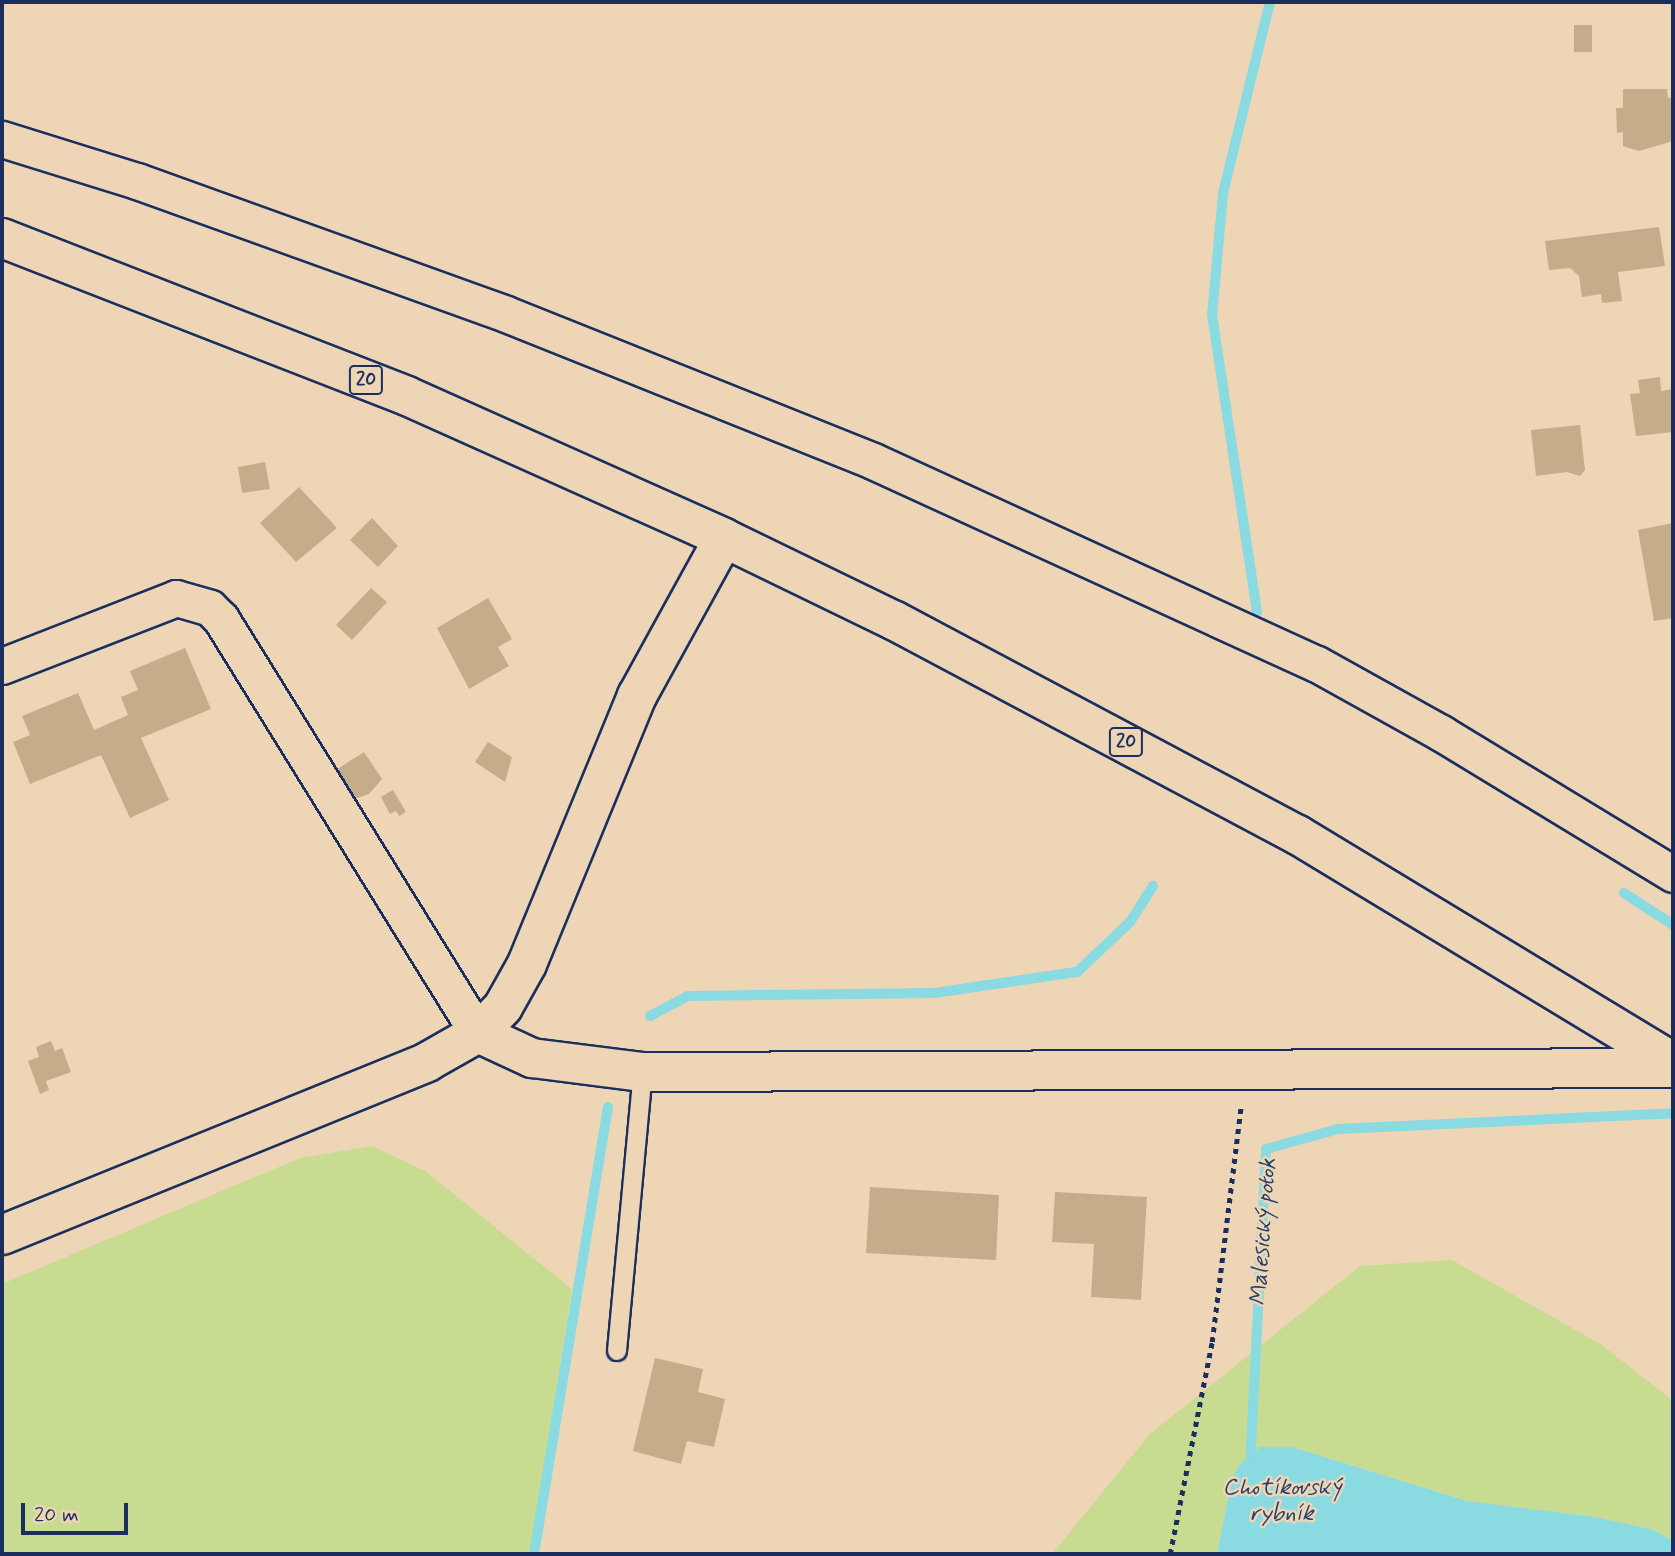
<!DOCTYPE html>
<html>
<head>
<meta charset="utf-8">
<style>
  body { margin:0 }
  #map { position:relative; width:1675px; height:1556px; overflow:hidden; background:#edd5b6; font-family:Mynerve,sans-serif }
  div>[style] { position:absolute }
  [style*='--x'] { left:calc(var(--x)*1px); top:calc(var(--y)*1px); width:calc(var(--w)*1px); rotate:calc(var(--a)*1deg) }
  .green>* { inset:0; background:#c8dc91 }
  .water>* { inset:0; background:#89dae1 }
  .stream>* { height:10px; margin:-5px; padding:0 5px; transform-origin:5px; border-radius:5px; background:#89dae1 }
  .building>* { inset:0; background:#c5ad8a }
  .path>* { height:4.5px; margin-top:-2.25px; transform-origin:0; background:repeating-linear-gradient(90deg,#1b2f5e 0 5px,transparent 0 10px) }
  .roads { filter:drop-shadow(2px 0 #1b2f5e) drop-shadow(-2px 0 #1b2f5e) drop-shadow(0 2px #1b2f5e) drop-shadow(0 -2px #1b2f5e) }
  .service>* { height:18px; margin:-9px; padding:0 9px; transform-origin:9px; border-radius:9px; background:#edd5b6 }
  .minor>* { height:35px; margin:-17.5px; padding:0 17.5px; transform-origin:17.5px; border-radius:17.5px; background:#edd5b6 }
  .tertiary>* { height:38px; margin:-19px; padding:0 19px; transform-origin:19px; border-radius:19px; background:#edd5b6 }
  .primary>* { height:38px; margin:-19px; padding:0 19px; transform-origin:19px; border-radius:19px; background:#edd5b6 }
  span { translate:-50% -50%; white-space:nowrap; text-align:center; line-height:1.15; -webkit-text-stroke:5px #edd5b6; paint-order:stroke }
  .shield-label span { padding:2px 5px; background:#edd5b6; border:2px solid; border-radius:5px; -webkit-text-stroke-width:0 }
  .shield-label { font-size:19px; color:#1b2f5e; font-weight:700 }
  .water-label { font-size:23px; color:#26406b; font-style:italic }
  .frame { position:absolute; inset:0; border:4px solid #1b2f5e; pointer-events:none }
  .scale { position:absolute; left:21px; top:1503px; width:107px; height:32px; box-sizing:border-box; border:4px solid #1b2f5e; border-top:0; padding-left:9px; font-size:21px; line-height:24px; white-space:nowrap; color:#1b2f5e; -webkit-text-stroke:5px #edd5b6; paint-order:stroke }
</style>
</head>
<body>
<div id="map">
  <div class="green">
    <i style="clip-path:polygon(372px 1146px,425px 1171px,572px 1289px,530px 1554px,2px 1554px,2px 1284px,300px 1158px)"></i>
    <i style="clip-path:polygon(1452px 1260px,1602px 1345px,1673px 1401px,1673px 1541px,1654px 1530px,1595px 1517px,1467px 1501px,1292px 1447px,1232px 1479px,1217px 1554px,1052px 1554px,1150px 1434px,1360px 1266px)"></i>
  </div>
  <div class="water">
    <i style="clip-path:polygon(1260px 1447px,1292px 1447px,1467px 1501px,1595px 1517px,1654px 1530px,1673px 1541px,1673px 1554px,1217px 1554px,1232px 1479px,1239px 1465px)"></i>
  </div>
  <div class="stream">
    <i style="--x:1257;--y:612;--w:300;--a:-98.6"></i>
    <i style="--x:1212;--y:315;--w:122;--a:-84.8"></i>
    <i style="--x:1223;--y:193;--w:197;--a:-76.2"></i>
    <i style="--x:1624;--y:893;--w:59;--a:33.1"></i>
    <i style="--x:650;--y:1016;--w:43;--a:-27.8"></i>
    <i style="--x:688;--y:996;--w:246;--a:-0.7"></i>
    <i style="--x:934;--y:993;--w:145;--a:-8.4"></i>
    <i style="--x:1077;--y:972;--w:73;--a:-43.3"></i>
    <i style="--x:1130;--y:922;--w:43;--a:-57.4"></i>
    <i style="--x:1250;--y:1467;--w:318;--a:-87.1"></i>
    <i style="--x:1266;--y:1149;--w:75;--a:-15.5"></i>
    <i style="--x:1338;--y:1129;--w:335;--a:-2.7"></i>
    <i style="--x:534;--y:1554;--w:453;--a:-80.6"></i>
  </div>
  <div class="building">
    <i style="clip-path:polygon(1574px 25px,1592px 25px,1592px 52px,1574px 52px)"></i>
    <i style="clip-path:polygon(1623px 89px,1667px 89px,1668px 98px,1673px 98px,1673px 141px,1639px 151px,1623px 146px,1623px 132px,1617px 133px,1616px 108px,1623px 108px)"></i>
    <i style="clip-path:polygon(1659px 227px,1665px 266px,1618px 272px,1622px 301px,1602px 303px,1601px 294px,1582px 297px,1579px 276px,1570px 268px,1549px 270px,1545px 241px)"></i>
    <i style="clip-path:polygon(1660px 377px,1661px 391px,1673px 389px,1673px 432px,1636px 436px,1630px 394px,1640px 393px,1638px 380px)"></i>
    <i style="clip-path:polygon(1580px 425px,1585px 470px,1580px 476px,1567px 472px,1536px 476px,1531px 430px)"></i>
    <i style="clip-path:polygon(265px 462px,270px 489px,242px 493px,238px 467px)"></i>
    <i style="clip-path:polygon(299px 487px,337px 528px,296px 562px,260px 523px)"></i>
    <i style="clip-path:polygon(372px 518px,398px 546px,378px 567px,350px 540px)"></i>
    <i style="clip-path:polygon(1673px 523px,1673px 618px,1654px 621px,1638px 530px)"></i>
    <i style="clip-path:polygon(371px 588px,387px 602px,352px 640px,336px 625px)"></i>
    <i style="clip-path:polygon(488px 598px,512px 639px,498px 647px,509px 666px,469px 689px,437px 628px)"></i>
    <i style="clip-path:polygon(185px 648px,211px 709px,141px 738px,169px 800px,130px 818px,101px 755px,30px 784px,13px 742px,30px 735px,22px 716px,78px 693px,94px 730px,128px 715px,121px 697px,138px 690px,130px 671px)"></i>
    <i style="clip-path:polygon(488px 742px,512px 757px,505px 782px,475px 762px)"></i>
    <i style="clip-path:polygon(364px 752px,382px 779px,369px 794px,351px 800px,333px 772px)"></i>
    <i style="clip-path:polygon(393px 790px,406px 812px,399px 816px,396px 811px,390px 814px,381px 797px)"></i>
    <i style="clip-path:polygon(51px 1041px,55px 1051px,62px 1048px,71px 1072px,46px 1081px,49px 1090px,40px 1094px,28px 1061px,39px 1057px,36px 1047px)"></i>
    <i style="clip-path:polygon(870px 1187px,999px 1195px,996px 1260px,866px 1253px)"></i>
    <i style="clip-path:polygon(1055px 1192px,1147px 1197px,1141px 1300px,1091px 1297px,1094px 1244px,1052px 1242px)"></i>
    <i style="clip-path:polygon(655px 1358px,703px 1369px,698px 1392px,725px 1399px,714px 1447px,687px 1441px,681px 1464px,633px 1451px)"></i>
  </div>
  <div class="path">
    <i style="--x:1170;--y:1554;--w:216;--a:-78.8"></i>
    <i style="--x:1212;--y:1342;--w:238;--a:-83"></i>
  </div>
  <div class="roads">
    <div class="service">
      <i style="--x:617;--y:1351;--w:280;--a:-84.7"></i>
    </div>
    <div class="minor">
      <i style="--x:2;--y:139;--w:141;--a:17.3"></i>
      <i style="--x:137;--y:181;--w:392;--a:19.8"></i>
      <i style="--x:506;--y:314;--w:395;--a:21.8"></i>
      <i style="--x:873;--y:461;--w:488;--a:24.6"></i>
      <i style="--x:1317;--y:664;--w:142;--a:29.1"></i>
      <i style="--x:1441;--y:733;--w:271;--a:31.3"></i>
      <i style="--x:2;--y:666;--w:187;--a:-21.3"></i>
      <i style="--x:176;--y:598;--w:35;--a:16"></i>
      <i style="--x:210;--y:608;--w:16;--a:45"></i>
      <i style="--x:221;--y:619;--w:487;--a:58.2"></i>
    </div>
    <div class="tertiary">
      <i style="--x:2;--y:1235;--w:459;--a:-22.1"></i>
      <i style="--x:427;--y:1062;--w:59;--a:-29.6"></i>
      <i style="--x:478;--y:1033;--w:60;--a:24.8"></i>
      <i style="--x:532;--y:1058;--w:112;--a:7.2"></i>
      <i style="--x:643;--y:1072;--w:1030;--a:-0.22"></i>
    </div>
    <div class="primary">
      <i style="--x:2;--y:238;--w:435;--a:21.3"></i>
      <i style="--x:407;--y:396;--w:347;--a:24.1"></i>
      <i style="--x:724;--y:538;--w:190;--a:25.9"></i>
      <i style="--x:895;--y:621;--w:456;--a:28"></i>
      <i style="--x:1298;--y:835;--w:438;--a:31.2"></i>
      <i style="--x:478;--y:1033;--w:36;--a:-46"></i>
      <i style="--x:503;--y:1007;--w:49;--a:-60.8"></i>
      <i style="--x:527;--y:964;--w:290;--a:-67.7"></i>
      <i style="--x:637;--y:696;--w:180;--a:-61.2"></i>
    </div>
  </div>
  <div class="shield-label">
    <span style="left:366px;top:380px">20</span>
    <span style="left:1126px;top:742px">20</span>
  </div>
  <div class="water-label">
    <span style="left:1264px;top:1232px;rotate:-86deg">Malesický potok</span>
    <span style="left:1282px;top:1501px">Chotíkovský<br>rybník</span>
  </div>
  <div class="frame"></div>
  <div class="scale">20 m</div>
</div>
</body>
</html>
